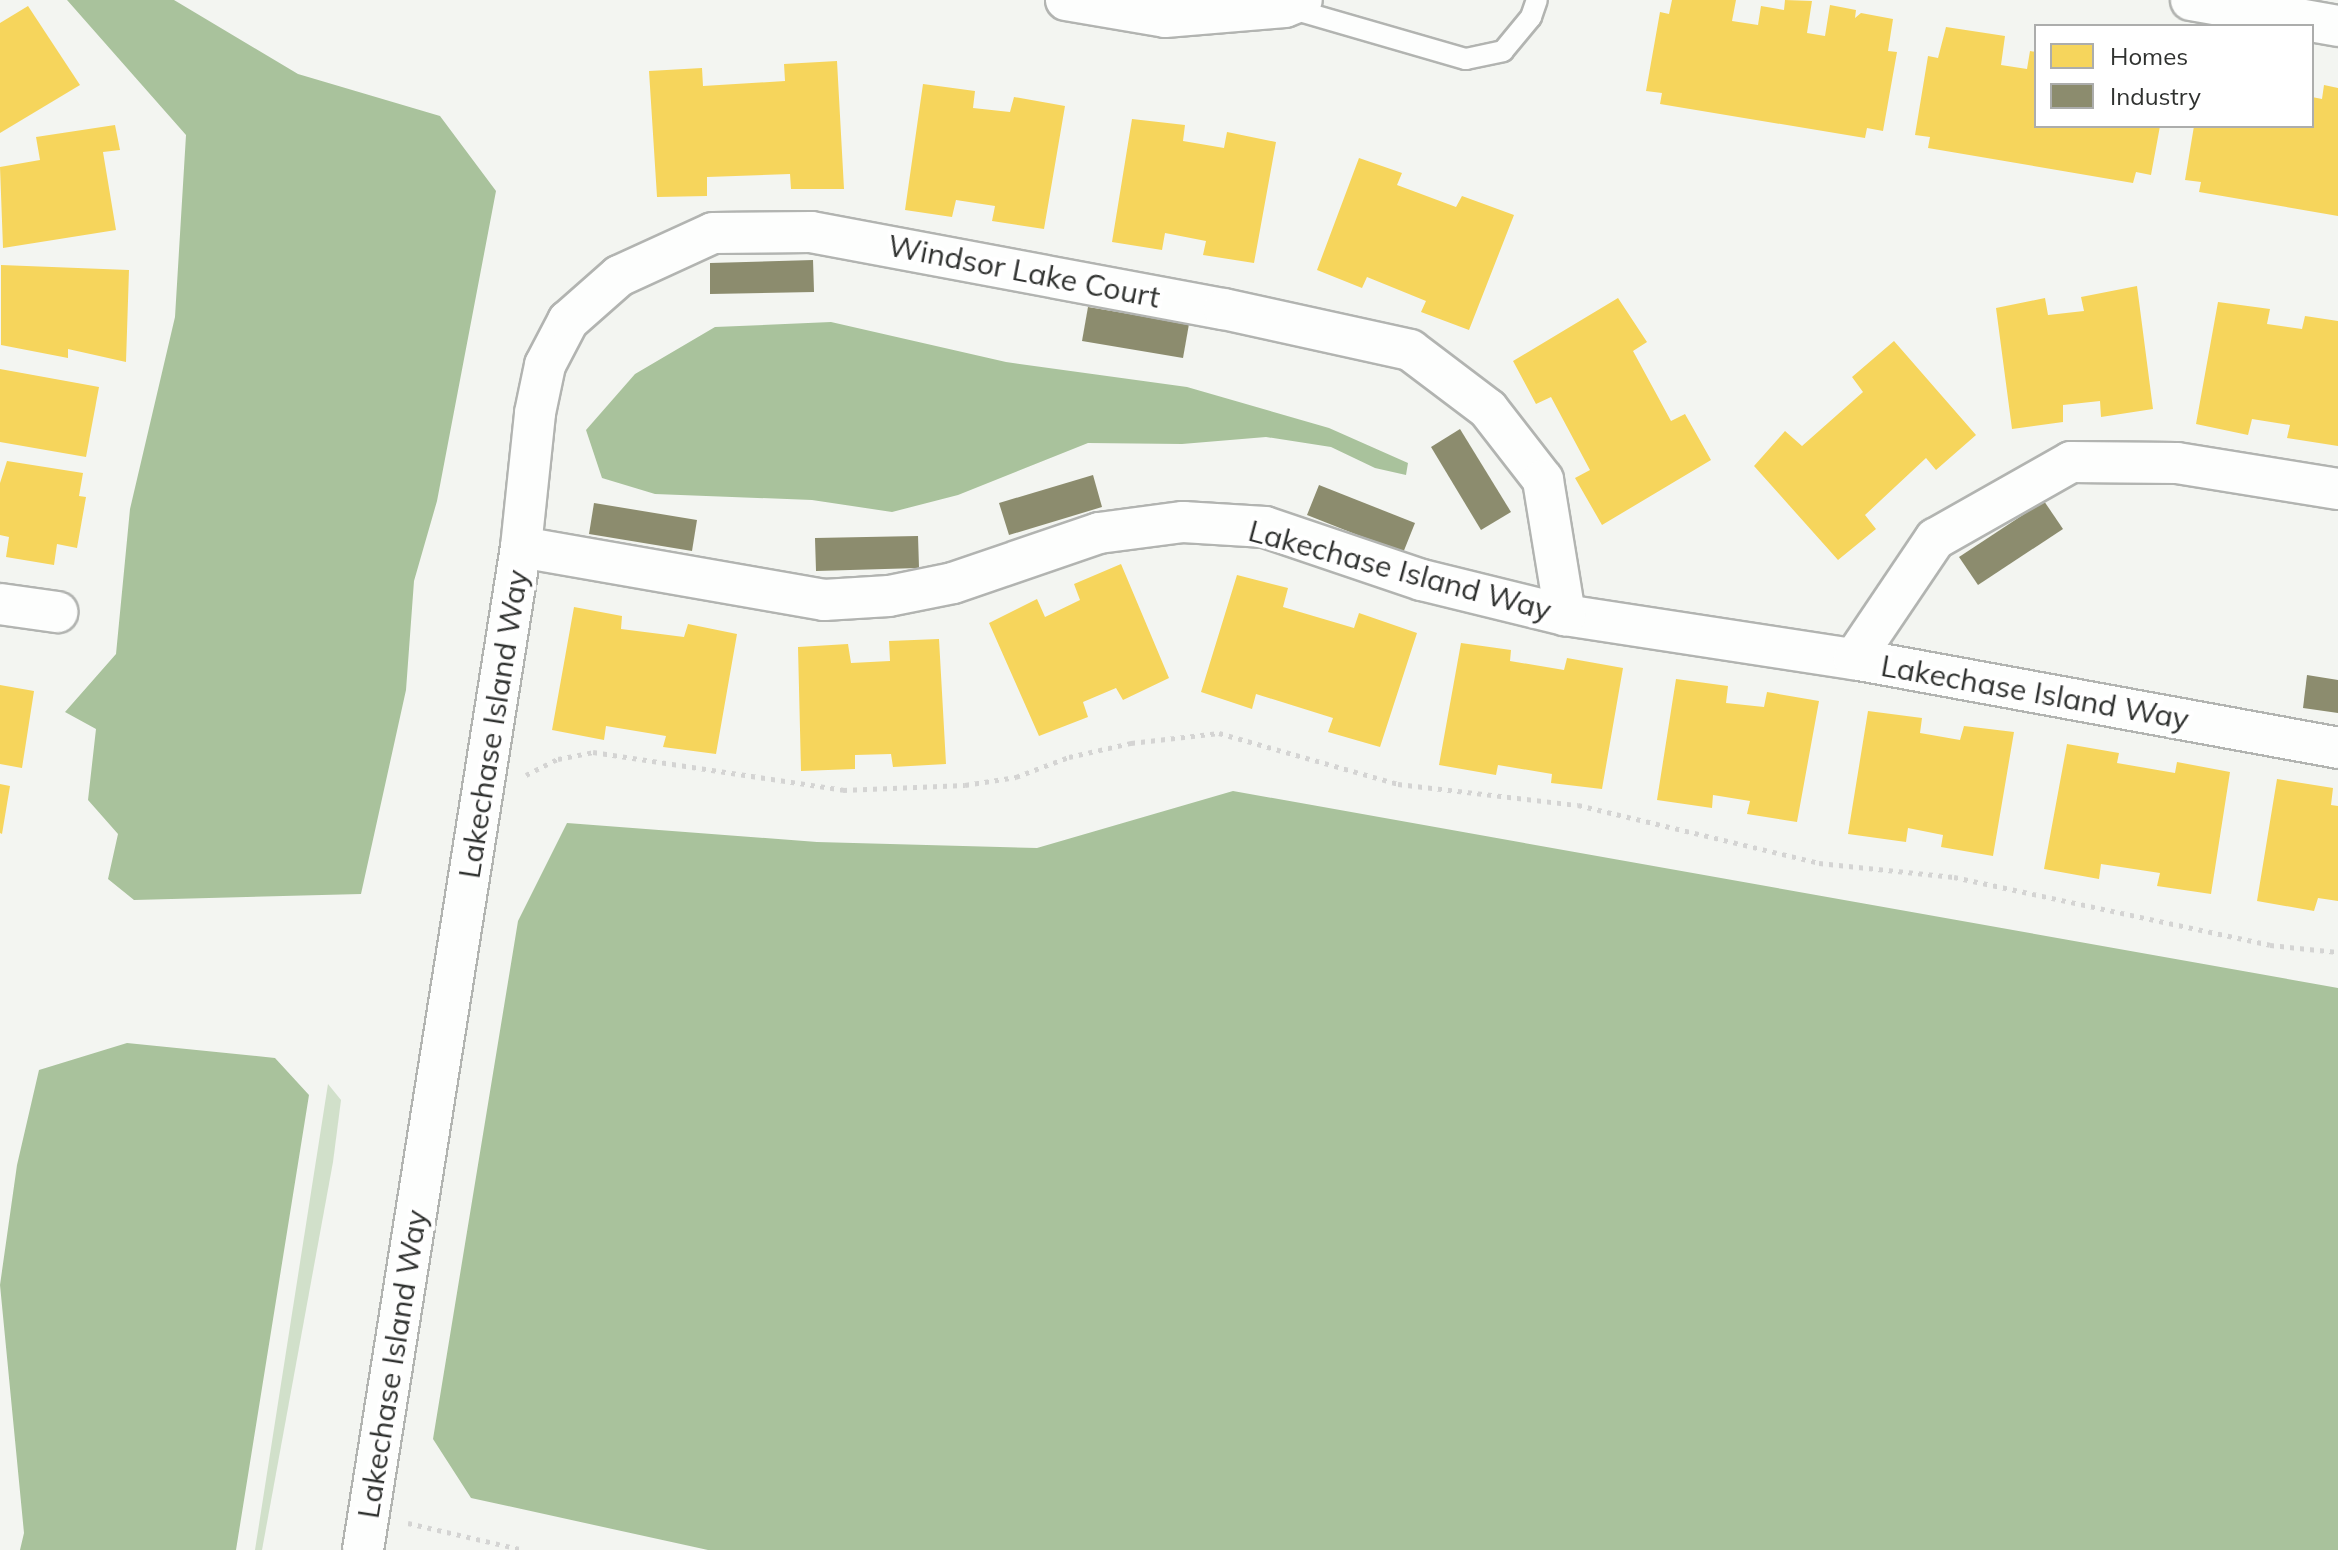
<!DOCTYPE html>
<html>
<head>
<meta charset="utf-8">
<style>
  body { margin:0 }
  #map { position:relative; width:2338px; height:1550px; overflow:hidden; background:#f3f5f1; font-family:Mulish,sans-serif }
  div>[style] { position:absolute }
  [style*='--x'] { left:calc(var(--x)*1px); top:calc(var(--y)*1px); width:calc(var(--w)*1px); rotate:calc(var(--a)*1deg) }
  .green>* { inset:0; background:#d1e0ca }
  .water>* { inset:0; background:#a9c29c }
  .homes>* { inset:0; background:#f6d55c }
  .industry>* { inset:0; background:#8c8c6e }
  .path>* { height:5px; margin-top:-2.5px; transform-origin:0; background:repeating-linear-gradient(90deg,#d4d4d3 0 4px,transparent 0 10px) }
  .roads { filter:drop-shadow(2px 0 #b2b4b1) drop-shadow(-2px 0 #b2b4b1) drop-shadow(0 2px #b2b4b1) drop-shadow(0 -2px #b2b4b1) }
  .service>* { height:20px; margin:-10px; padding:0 10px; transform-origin:10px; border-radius:10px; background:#fdfefd }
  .minor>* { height:40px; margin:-20px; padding:0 20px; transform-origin:20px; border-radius:20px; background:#fdfefd }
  span { translate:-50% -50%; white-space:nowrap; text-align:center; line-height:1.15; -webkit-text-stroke:8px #fff; paint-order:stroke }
  .street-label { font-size:30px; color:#303230 }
  .legend { position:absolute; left:2034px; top:24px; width:280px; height:104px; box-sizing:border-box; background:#fff; border:2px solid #acadac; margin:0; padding:10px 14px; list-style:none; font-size:24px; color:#303230 }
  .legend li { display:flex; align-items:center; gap:16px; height:40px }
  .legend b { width:40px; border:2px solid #acadac }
</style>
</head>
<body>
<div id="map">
  <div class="green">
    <i style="clip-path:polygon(328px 1084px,341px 1100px,333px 1162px,262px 1550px,255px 1550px)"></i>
  </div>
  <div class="water">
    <i style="clip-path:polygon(67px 0,174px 0,298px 74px,440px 116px,496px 191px,437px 501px,414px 581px,406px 690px,361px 894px,134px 900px,108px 879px,118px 834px,88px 800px,96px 729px,65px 712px,116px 654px,130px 509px,175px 317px,186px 135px)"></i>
    <i style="clip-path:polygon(831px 322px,1006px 362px,1187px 387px,1329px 428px,1408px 463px,1406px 475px,1375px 468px,1331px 447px,1266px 437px,1182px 444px,1088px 443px,958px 495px,892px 512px,812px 500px,655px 494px,602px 478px,586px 430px,635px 374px,715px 327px)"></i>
    <i style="clip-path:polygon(1233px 791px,2338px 988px,2338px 1550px,708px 1550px,471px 1498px,433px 1439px,518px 921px,567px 823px,817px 842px,1037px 848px)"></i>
    <i style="clip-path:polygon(127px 1043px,275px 1058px,309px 1095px,236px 1550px,20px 1550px,24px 1533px,0 1285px,17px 1165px,39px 1070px)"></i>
  </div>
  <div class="homes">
    <i style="clip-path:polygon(1672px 0,1736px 0,1732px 21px,1758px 25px,1761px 6px,1784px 10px,1785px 0,1812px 1px,1807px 33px,1825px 36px,1830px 5px,1856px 10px,1855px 18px,1861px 13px,1893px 19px,1888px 51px,1897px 52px,1883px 131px,1867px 128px,1865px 138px,1660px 104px,1662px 93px,1646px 91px,1660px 12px,1669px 14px)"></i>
    <i style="clip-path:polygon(28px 6px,80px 85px,0 133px,0 23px)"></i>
    <i style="clip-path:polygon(1946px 27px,2005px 36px,2001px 65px,2027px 69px,2030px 51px,2036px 52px,2036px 126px,2160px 126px,2151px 175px,2136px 172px,2133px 183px,1928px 148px,1930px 137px,1915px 135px,1928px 56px,1938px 58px)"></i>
    <i style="clip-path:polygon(837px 61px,844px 189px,791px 189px,790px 174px,707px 177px,707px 196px,657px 197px,649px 71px,702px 68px,703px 86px,785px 81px,784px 64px)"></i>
    <i style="clip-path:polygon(923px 84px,975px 91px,973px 108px,1010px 112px,1014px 97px,1065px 106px,1044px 229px,992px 221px,995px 206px,956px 200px,952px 217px,905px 210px)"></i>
    <i style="clip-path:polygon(2324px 85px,2338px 88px,2338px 216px,2199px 192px,2201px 182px,2185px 180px,2194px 126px,2312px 126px,2312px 97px,2322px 99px)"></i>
    <i style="clip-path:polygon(1132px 119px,1185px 125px,1183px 141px,1224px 148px,1227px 132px,1276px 142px,1254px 263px,1203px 255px,1206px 241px,1165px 233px,1162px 250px,1112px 242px)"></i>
    <i style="clip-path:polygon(115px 125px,120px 150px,103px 152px,116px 230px,3px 248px,0 167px,40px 160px,36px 137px)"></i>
    <i style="clip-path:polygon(1359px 158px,1402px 173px,1397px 185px,1456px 207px,1462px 196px,1514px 215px,1469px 330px,1421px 312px,1426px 301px,1367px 277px,1362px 288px,1317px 270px)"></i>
    <i style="clip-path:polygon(1px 265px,129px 270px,126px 362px,68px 349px,68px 358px,1px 345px)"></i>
    <i style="clip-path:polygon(2137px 286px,2153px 409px,2101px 417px,2100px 401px,2063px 405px,2063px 422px,2012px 429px,1996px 308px,2045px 298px,2048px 315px,2084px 311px,2081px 297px)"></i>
    <i style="clip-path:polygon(1618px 298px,1647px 342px,1633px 351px,1671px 421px,1685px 414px,1711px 460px,1602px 525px,1575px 478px,1590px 470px,1551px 397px,1536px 404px,1513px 361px)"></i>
    <i style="clip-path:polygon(2218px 302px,2270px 309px,2267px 324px,2302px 329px,2305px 316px,2338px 321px,2338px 446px,2287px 438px,2290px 425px,2252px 419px,2248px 435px,2196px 424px)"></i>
    <i style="clip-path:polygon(1894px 341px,1976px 435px,1936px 470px,1926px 458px,1865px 515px,1876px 529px,1838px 560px,1754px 466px,1785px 431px,1802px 446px,1863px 392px,1852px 377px)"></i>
    <i style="clip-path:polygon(0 369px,99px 387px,86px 457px,0 442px)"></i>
    <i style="clip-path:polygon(7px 461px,83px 473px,79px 496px,86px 497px,77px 548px,57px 544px,54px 565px,6px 557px,9px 537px,0 535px,0 483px)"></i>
    <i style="clip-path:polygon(1121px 564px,1169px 678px,1123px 700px,1116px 688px,1083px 702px,1088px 717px,1039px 736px,989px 623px,1037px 599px,1045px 617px,1080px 600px,1074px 584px)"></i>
    <i style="clip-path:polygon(1237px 575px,1288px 588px,1283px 607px,1354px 628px,1359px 613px,1417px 633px,1380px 747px,1328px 732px,1333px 718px,1256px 694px,1252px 709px,1201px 692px)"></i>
    <i style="clip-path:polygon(574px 607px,622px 616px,621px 629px,684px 637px,688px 624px,737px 634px,716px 754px,663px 747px,666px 736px,606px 726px,604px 740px,552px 730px)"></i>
    <i style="clip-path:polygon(939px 639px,946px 764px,893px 767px,891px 754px,855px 755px,855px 769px,801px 771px,798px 647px,848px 644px,851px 663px,890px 661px,889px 641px)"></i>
    <i style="clip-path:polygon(1461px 643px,1511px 650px,1510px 661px,1564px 670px,1567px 658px,1623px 668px,1602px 789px,1551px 783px,1552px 774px,1498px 765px,1496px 775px,1439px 765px)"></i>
    <i style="clip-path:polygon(1676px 679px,1728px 686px,1726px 703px,1764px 707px,1767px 692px,1819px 701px,1797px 822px,1747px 814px,1750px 801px,1713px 795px,1712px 808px,1657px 800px)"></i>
    <i style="clip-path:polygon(0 685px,34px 691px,22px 768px,0 764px)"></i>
    <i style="clip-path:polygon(1868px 711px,1922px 718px,1920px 733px,1960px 740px,1964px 726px,2014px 732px,1993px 856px,1941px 847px,1943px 835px,1908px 828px,1906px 842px,1848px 834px)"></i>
    <i style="clip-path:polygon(2067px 744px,2119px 753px,2117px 763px,2175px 773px,2177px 762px,2230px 772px,2211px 894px,2157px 886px,2160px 873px,2101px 864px,2099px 879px,2044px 869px)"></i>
    <i style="clip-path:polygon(2277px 779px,2333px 788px,2331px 805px,2338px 806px,2338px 901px,2318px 898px,2314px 911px,2257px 901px)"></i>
    <i style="clip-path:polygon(0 784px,10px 786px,2px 834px,0 833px)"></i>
  </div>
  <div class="industry">
    <i style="clip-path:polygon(813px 260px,814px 292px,710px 294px,710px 263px)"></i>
    <i style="clip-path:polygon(1088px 307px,1189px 324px,1183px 358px,1082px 341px)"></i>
    <i style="clip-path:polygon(1460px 429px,1511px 512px,1481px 530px,1431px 447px)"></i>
    <i style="clip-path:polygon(1093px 475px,1102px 507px,1009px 535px,999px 503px)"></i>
    <i style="clip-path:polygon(1319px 485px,1415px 523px,1403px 553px,1307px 515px)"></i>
    <i style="clip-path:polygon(2044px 501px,2063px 529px,1978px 585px,1959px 557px)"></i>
    <i style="clip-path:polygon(594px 503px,697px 520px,692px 551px,589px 534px)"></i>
    <i style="clip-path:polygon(918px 536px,919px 568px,816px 571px,815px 538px)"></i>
    <i style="clip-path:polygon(2307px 675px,2338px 680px,2338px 713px,2303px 708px)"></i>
  </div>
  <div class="path">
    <i style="--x:526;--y:775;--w:36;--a:-27"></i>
    <i style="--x:558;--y:759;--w:36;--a:-11"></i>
    <i style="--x:593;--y:752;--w:253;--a:8.6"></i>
    <i style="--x:843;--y:790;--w:122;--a:-2.3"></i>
    <i style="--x:965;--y:785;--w:52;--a:-8.9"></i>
    <i style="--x:1016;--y:777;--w:57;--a:-20.7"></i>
    <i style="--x:1069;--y:757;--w:64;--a:-12.7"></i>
    <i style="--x:1131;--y:743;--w:89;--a:-6.5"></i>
    <i style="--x:1219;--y:733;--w:186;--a:15.9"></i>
    <i style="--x:1398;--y:784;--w:181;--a:6.7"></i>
    <i style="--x:1578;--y:805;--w:248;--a:13.5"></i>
    <i style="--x:1819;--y:863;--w:136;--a:5.9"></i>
    <i style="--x:1954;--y:877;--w:323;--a:12.1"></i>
    <i style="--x:2270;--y:945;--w:68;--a:5.9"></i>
    <i style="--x:408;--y:1523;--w:119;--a:13.1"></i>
  </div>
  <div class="roads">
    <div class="service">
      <i style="--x:1289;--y:8;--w:184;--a:16.1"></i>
      <i style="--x:1466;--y:59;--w:38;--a:-12"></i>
      <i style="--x:1503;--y:51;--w:44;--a:-50.5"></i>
      <i style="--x:1531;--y:17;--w:18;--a:-71"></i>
    </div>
    <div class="minor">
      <i style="--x:1066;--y:0;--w:100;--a:9.7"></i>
      <i style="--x:1165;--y:17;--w:120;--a:-4.8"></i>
      <i style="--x:1285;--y:7;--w:18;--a:-22"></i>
      <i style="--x:2191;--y:0;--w:149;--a:10"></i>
      <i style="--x:521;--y:547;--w:308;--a:9.9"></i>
      <i style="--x:824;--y:600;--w:65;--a:-3.5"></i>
      <i style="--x:889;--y:596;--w:65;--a:-11.5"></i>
      <i style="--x:953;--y:583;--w:154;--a:-18.9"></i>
      <i style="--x:1099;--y:533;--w:85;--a:-7.5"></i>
      <i style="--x:1183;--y:522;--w:82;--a:3.5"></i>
      <i style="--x:1265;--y:527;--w:166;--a:18.7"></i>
      <i style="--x:1422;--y:580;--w:147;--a:13.8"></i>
      <i style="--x:1565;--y:615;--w:292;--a:8.7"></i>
      <i style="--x:1854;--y:659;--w:492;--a:10.4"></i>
      <i style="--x:0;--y:604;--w:58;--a:8"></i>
      <i style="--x:1854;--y:659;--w:145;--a:-56"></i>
      <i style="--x:1935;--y:539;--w:156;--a:-29.5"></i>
      <i style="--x:2071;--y:462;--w:106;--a:0.5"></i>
      <i style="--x:2177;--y:463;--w:163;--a:9.2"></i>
      <i style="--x:363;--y:1550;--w:1015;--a:-81.05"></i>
      <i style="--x:521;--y:547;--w:135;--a:-84"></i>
      <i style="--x:535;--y:413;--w:49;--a:-78.2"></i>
      <i style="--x:545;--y:365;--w:50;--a:-62.4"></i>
      <i style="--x:568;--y:321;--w:68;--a:-41.4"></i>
      <i style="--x:619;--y:276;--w:103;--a:-24.6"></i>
      <i style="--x:713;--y:233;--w:98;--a:-0.6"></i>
      <i style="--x:811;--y:232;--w:420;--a:10.6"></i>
      <i style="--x:1224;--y:309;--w:190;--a:12.4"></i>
      <i style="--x:1410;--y:350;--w:98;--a:37.1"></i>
      <i style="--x:1488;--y:409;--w:90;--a:52.2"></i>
      <i style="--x:1543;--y:480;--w:137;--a:80.7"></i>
    </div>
  </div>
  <div class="street-label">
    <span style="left:1024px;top:271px;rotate:11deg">Windsor Lake Court</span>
    <span style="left:1400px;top:570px;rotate:15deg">Lakechase Island Way</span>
    <span style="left:2035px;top:692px;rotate:10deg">Lakechase Island Way</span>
    <span style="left:493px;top:724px;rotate:-81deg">Lakechase Island Way</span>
    <span style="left:392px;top:1364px;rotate:-81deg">Lakechase Island Way</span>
  </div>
  <ul class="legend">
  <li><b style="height:22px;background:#f6d55c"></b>Homes</li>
  <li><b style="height:22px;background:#8c8c6e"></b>Industry</li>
  </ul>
</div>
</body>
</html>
